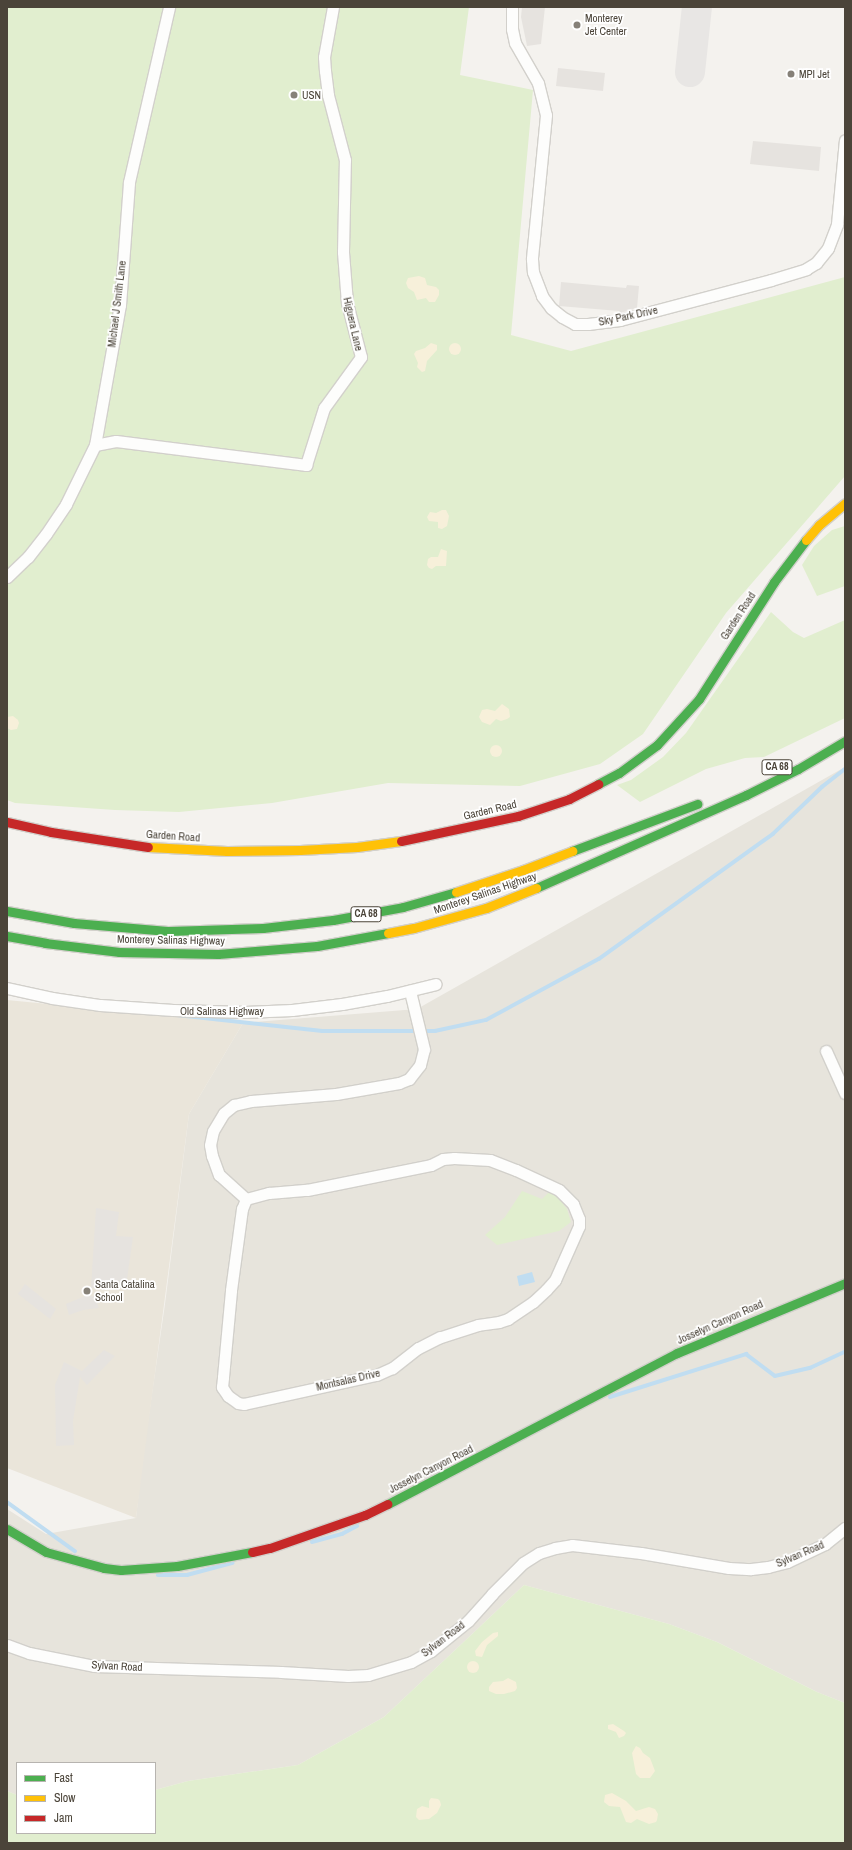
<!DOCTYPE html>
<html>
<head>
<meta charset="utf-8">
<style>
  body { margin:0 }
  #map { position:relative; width:852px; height:1850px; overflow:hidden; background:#f4f2ee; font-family:"Archivo Narrow",sans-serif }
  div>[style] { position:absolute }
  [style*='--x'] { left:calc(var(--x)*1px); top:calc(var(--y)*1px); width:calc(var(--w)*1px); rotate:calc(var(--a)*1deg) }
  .residential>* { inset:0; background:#e7e4dc }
  .education>* { inset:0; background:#eae5da }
  .green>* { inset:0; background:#e1eecf }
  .sand>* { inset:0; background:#f7f0da }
  .round { border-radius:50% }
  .parking>* { inset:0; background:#e6e3df }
  .water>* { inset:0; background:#c0ddf1 }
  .stream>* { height:3.5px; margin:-1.75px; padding:0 1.75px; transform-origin:1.75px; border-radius:1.75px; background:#c0ddf1 }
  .taxiway>* { height:30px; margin:-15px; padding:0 15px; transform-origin:15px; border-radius:15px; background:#e8e6e4 }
  .roads { filter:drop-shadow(1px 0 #d2d0cb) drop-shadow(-1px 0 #d2d0cb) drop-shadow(0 1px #d2d0cb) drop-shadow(0 -1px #d2d0cb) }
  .street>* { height:11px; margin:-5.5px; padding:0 5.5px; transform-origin:5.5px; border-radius:5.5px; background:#fdfdfc }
  .fast>* { height:9px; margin:-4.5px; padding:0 4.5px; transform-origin:4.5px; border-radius:4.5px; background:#4caf50 }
  .slow>* { height:9px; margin:-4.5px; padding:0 4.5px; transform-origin:4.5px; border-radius:4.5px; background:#ffc107 }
  .jam>* { height:9px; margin:-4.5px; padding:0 4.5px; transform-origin:4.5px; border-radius:4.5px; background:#c62828 }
  .dots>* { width:11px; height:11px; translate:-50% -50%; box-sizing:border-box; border:2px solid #fff; border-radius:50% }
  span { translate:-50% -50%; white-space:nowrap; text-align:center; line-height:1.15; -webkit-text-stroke:3.5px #fff; paint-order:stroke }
  .shield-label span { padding:1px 3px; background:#fff; border:1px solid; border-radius:3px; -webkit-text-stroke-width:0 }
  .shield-label { font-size:10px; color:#4b4439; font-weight:700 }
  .poi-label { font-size:11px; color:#4b4439 }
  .left { translate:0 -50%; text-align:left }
  .street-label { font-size:11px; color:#4b4439 }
  .frame { position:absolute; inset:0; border:8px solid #4b4439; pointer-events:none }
  .legend { position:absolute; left:16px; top:1762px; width:140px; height:72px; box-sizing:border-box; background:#fff; border:1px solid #b7b4b0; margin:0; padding:5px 7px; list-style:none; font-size:12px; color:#4b4439 }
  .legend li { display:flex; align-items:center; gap:8px; height:20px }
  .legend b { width:20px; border:1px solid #b7b4b0 }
</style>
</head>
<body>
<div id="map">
  <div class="residential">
    <i style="clip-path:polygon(845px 767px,845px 1703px,817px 1692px,717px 1642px,669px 1624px,524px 1585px,384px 1717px,298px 1765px,188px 1781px,155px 1790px,155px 1763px,17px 1763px,17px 1795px,7px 1791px,7px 1509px,46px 1534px,136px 1518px,142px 1463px,165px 1304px,189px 1114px,243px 1023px,417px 1009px)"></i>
  </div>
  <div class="education">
    <i style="clip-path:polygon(7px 1000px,243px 1023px,189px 1114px,136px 1518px,7px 1468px)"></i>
  </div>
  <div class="green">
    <i style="clip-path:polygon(7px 7px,469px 7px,460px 75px,533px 90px,511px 335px,571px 351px,845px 277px,845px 476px,726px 613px,643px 734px,600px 764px,520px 786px,388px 783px,272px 803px,179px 812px,115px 810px,15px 803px,7px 800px)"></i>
    <i style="clip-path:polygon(845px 526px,845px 586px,817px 596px,802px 565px,814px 546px,832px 530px)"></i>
    <i style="clip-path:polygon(771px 612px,793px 632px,804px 638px,845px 620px,845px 718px,764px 757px,745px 758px,706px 769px,640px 802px,617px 785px,631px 780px,663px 757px,686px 733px)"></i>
    <i style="clip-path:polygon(522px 1191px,542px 1199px,549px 1192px,558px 1197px,567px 1209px,571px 1222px,559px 1231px,497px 1245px,485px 1235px,505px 1217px)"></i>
    <i style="clip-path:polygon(524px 1585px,669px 1624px,717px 1642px,817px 1692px,845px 1703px,845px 1843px,7px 1843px,7px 1791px,17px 1795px,17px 1833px,155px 1833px,155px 1790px,188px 1781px,298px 1765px,384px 1717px)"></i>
  </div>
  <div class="sand">
    <i style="clip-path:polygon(419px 276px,425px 278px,427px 285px,436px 287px,439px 290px,439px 295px,435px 302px,429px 302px,426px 298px,417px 300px,414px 292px,408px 288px,406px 283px,408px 278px)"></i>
    <i class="round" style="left:449px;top:343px;width:12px;height:12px"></i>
    <i style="clip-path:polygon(431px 343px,437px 345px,437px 350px,427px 361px,425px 371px,422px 372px,417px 367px,418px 363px,414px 354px,416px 351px,425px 348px)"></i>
    <i style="clip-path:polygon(442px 510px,446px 510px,449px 516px,447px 526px,442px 529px,438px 528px,438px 522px,429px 521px,427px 517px,430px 512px,436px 513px)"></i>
    <i style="clip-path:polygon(441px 549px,447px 551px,446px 566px,436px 566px,432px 569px,429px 568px,427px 565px,428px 559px,431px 557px,438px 557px)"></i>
    <i style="clip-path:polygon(502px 704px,509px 709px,510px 717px,507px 719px,501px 721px,496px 719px,490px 725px,482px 722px,479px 717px,482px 710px,487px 709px,495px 711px)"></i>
    <i style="clip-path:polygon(13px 716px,18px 720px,19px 723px,17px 729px,11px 730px,7px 728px,7px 717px)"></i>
    <i class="round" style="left:490px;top:745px;width:12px;height:12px"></i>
    <i style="clip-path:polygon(498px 1632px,498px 1636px,487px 1645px,482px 1657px,476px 1656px,475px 1651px,482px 1642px,493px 1633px)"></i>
    <i class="round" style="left:467px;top:1661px;width:12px;height:12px"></i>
    <i style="clip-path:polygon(508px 1678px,516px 1682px,517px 1688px,515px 1691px,504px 1694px,496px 1694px,489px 1691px,489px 1687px,493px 1682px,503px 1681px)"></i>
    <i style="clip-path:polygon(613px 1724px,624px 1731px,626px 1733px,624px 1736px,619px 1738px,616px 1732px,608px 1729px,608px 1725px)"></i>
    <i style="clip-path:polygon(636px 1746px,640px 1748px,643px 1753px,650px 1758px,655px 1771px,650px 1778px,640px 1778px,636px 1774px,632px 1753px)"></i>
    <i style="clip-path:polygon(612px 1793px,626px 1801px,636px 1811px,649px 1807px,655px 1809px,658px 1814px,657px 1820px,656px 1822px,649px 1824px,637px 1819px,631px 1823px,626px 1822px,620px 1807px,609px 1806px,604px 1802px,605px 1795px)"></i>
    <i style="clip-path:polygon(431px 1798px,438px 1799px,440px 1801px,441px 1805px,437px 1813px,429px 1819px,419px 1820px,416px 1817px,417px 1809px,422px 1806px,429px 1808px,429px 1801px)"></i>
  </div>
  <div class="parking">
    <i style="clip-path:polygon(522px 7px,545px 7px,541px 44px,527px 46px,521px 17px)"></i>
    <i style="clip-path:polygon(558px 68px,605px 73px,603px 91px,556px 86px)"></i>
    <i style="clip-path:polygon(753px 141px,821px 147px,819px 171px,750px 164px)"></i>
    <i style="clip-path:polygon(561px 282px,626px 288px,627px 285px,639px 286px,637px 308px,620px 313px,619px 311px,559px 306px)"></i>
    <i style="clip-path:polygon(96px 1208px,119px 1212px,116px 1236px,133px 1237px,126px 1286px,91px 1288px)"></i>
    <i style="clip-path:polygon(25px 1284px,56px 1309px,50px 1319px,18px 1294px)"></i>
    <i style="clip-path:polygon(85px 1296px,94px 1296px,99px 1308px,83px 1310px,69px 1315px,66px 1304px)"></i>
    <i style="clip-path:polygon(104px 1350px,115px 1356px,87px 1385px,80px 1377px,73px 1421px,74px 1445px,56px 1446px,55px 1385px,64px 1362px,82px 1371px)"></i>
  </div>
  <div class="water">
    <i style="clip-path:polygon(532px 1272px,535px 1282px,519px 1286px,517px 1276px)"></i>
  </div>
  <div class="stream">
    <i style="--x:177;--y:1015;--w:146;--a:6.3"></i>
    <i style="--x:322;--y:1031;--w:113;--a:0"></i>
    <i style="--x:435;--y:1031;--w:52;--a:-12.2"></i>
    <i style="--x:486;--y:1020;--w:128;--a:-28.4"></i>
    <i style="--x:599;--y:959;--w:214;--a:-35.7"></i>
    <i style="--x:773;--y:834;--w:68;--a:-43.8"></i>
    <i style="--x:822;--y:787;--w:29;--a:-38"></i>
    <i style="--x:610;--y:1397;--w:143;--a:-17.5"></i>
    <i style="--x:746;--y:1354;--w:36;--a:37"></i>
    <i style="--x:775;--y:1376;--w:36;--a:-13"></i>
    <i style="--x:810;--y:1368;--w:38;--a:-25"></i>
    <i style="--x:7;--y:1502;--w:84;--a:35.8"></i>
    <i style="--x:312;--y:1542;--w:31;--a:-15"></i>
    <i style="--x:342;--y:1534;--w:17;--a:-28"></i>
    <i style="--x:158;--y:1575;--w:29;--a:0"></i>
    <i style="--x:187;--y:1575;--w:47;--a:-14.9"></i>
  </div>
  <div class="taxiway">
    <i style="--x:690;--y:72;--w:65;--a:-83.9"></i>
  </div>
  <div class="roads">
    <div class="street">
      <i style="--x:512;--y:7;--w:22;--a:90"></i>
      <i style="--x:512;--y:29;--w:14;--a:78"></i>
      <i style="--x:515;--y:43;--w:46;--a:60.1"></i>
      <i style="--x:538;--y:83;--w:33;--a:76"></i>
      <i style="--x:546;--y:115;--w:145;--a:95.6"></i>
      <i style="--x:532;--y:259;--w:13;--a:86"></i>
      <i style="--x:533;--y:272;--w:26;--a:69"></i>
      <i style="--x:542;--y:296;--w:15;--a:53"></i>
      <i style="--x:551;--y:308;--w:14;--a:39"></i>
      <i style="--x:562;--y:317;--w:15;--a:28"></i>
      <i style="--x:575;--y:324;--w:13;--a:0"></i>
      <i style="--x:588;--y:324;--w:32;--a:-7"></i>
      <i style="--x:620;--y:320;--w:156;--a:-14.8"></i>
      <i style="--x:771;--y:280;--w:37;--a:-17"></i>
      <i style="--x:806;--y:269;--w:12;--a:-31"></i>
      <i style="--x:816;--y:263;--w:19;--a:-51"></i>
      <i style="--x:828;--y:248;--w:26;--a:-69"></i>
      <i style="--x:837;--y:224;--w:84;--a:-84.6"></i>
      <i style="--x:95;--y:445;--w:21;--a:-11"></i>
      <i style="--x:116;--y:441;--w:192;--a:7.2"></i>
      <i style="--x:306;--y:465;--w:60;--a:-72.5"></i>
      <i style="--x:324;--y:408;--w:63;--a:-54"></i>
      <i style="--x:361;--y:357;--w:56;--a:-104.5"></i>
      <i style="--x:347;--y:303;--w:51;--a:-94.5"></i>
      <i style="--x:343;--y:252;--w:92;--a:-88.8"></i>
      <i style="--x:345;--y:160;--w:67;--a:-104.7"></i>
      <i style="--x:328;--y:95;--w:24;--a:-97"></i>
      <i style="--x:325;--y:71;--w:14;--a:-94"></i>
      <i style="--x:324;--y:57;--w:51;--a:-79.8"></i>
      <i style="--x:7;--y:577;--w:29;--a:-44"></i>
      <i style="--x:28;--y:557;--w:29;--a:-52"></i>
      <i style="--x:46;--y:534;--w:36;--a:-56"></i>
      <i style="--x:66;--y:504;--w:66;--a:-63.8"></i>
      <i style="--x:95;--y:445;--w:142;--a:-79.9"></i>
      <i style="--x:120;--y:305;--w:123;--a:-85.8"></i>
      <i style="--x:129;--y:182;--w:180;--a:-77.1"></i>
      <i style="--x:7;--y:988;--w:46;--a:12.5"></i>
      <i style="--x:52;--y:998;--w:49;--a:8.3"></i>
      <i style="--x:100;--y:1005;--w:73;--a:3.9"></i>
      <i style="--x:173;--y:1010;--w:72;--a:1.6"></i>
      <i style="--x:245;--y:1012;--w:47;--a:-2.4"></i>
      <i style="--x:292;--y:1010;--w:50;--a:-6.8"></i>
      <i style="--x:342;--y:1004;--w:46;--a:-10.1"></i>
      <i style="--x:387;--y:996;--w:50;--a:-13.8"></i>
      <i style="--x:826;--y:1051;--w:46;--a:65.7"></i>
      <i style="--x:454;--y:1158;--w:36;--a:3"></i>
      <i style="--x:490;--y:1160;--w:28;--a:21"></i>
      <i style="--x:516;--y:1170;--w:47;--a:24.9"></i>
      <i style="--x:559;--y:1190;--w:20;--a:45"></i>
      <i style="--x:573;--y:1204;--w:16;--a:68"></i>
      <i style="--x:579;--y:1219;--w:7;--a:90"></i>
      <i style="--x:579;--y:1226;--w:59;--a:114"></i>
      <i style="--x:555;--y:1280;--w:13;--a:132"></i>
      <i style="--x:546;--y:1290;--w:18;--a:137"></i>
      <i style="--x:533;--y:1302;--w:30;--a:146"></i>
      <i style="--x:508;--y:1319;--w:9;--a:162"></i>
      <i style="--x:499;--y:1322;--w:21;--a:172"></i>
      <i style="--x:478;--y:1325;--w:40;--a:162"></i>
      <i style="--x:440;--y:1337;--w:25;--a:153"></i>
      <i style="--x:418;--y:1348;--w:33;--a:142"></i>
      <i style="--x:392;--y:1368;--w:17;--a:156"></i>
      <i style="--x:376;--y:1375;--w:135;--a:167.6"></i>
      <i style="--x:244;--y:1404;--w:6;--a:-171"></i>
      <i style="--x:238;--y:1403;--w:12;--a:-145"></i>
      <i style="--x:228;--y:1396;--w:11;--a:-124"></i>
      <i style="--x:222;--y:1387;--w:10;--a:-84"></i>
      <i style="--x:223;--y:1377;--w:87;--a:-84.7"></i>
      <i style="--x:231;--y:1290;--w:82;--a:-82.3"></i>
      <i style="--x:242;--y:1209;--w:11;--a:-68"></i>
      <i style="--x:246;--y:1199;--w:24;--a:-15"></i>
      <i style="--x:269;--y:1193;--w:38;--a:-5"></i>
      <i style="--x:307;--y:1190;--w:126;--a:-11.4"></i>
      <i style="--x:431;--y:1165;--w:13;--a:-27"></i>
      <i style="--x:443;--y:1159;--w:11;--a:-5"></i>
      <i style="--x:246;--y:1199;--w:36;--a:-138"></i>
      <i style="--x:219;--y:1175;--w:20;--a:-110"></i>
      <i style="--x:212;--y:1156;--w:11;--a:-100"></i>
      <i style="--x:210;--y:1145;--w:14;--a:-78"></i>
      <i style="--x:213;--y:1131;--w:21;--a:-59"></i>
      <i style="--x:224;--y:1113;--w:13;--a:-39"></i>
      <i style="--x:234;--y:1105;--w:17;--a:-13"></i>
      <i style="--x:251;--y:1101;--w:85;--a:-4.7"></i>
      <i style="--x:336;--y:1094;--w:64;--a:-9.9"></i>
      <i style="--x:399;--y:1083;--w:11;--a:-22"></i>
      <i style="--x:409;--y:1079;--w:18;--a:-52"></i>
      <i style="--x:420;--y:1065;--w:16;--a:-76"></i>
      <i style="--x:424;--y:1049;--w:60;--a:-103.6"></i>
      <i style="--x:7;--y:1645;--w:23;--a:20"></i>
      <i style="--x:29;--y:1653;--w:66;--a:11.3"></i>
      <i style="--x:94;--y:1666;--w:187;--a:1.8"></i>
      <i style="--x:281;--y:1672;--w:67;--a:3.4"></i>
      <i style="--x:348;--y:1676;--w:20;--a:-3"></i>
      <i style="--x:368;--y:1675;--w:45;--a:-16.8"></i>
      <i style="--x:411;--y:1662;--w:23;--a:-29"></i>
      <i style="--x:431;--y:1651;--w:48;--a:-39"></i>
      <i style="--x:468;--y:1621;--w:36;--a:-48"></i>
      <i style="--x:492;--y:1594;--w:44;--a:-45"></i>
      <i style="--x:523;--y:1563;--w:19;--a:-32"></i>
      <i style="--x:539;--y:1553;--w:17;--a:-17"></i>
      <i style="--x:555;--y:1548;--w:17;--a:-10"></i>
      <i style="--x:572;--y:1545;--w:69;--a:6.6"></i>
      <i style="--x:641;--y:1553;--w:89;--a:9.7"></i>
      <i style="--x:729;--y:1568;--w:22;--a:3"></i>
      <i style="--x:751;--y:1569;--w:17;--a:-7"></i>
      <i style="--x:768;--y:1567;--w:20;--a:-15"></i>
      <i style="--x:787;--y:1562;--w:42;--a:-25.3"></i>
      <i style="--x:825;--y:1544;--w:26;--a:-39"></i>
    </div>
    <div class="fast">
      <i style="--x:598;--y:784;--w:24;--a:-28"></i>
      <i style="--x:619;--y:773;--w:47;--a:-36.4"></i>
      <i style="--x:657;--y:745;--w:62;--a:-47.6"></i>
      <i style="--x:699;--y:699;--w:139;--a:-57.3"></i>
      <i style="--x:774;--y:582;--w:53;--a:-52.7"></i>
      <i style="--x:572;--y:851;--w:134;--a:-20.6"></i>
      <i style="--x:536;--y:888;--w:230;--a:-23.9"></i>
      <i style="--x:746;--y:795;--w:58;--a:-26.6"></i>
      <i style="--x:798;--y:769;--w:55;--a:-30.8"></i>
      <i style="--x:7;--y:911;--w:68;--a:10.2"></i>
      <i style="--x:74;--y:923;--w:94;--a:4.9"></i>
      <i style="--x:168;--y:931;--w:95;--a:-1.8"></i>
      <i style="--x:263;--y:928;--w:70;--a:-6.5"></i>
      <i style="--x:333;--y:920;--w:71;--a:-10.5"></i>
      <i style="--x:403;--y:907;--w:55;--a:-15.8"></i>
      <i style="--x:7;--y:936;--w:39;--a:10"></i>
      <i style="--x:45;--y:943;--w:75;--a:6.9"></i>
      <i style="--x:119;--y:952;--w:99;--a:1.2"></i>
      <i style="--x:218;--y:954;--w:99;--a:-4.6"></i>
      <i style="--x:317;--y:946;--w:72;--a:-10.4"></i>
      <i style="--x:388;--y:1504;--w:326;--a:-27.6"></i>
      <i style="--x:677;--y:1353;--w:182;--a:-22.6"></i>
      <i style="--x:7;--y:1529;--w:45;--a:30.5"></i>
      <i style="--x:46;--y:1552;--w:60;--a:15.4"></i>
      <i style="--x:104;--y:1568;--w:17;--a:7"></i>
      <i style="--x:121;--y:1570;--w:56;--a:-4.1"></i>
      <i style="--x:177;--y:1566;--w:76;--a:-10.6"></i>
    </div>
    <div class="slow">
      <i style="--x:806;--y:540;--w:20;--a:-49"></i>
      <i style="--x:819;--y:525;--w:34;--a:-40"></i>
      <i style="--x:148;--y:847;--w:79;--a:2.9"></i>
      <i style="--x:227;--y:851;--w:73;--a:-0.8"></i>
      <i style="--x:300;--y:850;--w:57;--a:-3"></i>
      <i style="--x:357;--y:847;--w:44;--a:-7.8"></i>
      <i style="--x:456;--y:892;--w:71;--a:-18.2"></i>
      <i style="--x:523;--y:870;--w:53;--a:-21.2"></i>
      <i style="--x:388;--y:933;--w:26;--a:-11"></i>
      <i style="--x:414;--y:928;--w:75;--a:-15.5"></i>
      <i style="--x:486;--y:908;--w:54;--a:-21.8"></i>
    </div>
    <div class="jam">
      <i style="--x:7;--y:822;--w:45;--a:12.8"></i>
      <i style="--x:51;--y:832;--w:98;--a:8.8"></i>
      <i style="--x:401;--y:841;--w:120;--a:-12.1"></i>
      <i style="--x:518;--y:816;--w:54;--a:-18.4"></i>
      <i style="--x:569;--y:799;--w:33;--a:-27"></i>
      <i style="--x:252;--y:1552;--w:18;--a:-13"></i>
      <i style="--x:270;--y:1548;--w:101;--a:-19.2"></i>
      <i style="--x:365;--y:1515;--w:25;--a:-26"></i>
    </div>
  </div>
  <div class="dots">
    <i style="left:577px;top:25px;background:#868178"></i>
    <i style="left:791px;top:74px;background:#868178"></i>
    <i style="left:294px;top:95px;background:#868178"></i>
    <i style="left:87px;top:1291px;background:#868178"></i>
  </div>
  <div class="shield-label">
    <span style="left:777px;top:767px">CA 68</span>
    <span style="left:366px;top:914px">CA 68</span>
  </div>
  <div class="poi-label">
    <span class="left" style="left:585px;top:25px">Monterey<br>Jet Center</span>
    <span class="left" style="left:799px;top:74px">MPI Jet</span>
    <span class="left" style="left:302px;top:95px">USN</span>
    <span class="left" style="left:95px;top:1291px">Santa Catalina<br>School</span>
  </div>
  <div class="street-label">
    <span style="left:117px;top:304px;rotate:-83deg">Michael J Smith Lane</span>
    <span style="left:628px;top:316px;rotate:-12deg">Sky Park Drive</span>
    <span style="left:353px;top:324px;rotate:77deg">Higuera Lane</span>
    <span style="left:738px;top:616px;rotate:-57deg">Garden Road</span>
    <span style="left:490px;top:810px;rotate:-13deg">Garden Road</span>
    <span style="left:173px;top:836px;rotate:4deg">Garden Road</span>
    <span style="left:485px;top:893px;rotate:-19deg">Monterey Salinas Highway</span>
    <span style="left:171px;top:940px;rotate:1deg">Monterey Salinas Highway</span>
    <span style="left:222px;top:1011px">Old Salinas Highway</span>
    <span style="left:720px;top:1322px;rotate:-24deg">Josselyn Canyon Road</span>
    <span style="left:348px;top:1380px;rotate:-13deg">Montsalas Drive</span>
    <span style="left:431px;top:1469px;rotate:-27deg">Josselyn Canyon Road</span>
    <span style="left:800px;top:1554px;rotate:-23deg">Sylvan Road</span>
    <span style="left:443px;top:1639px;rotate:-37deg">Sylvan Road</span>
    <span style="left:117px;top:1666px;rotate:3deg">Sylvan Road</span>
  </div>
  <div class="frame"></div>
  <ul class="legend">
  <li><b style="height:5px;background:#4caf50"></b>Fast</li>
  <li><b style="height:5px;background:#ffc107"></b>Slow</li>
  <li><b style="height:5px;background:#c62828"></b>Jam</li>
  </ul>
</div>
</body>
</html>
